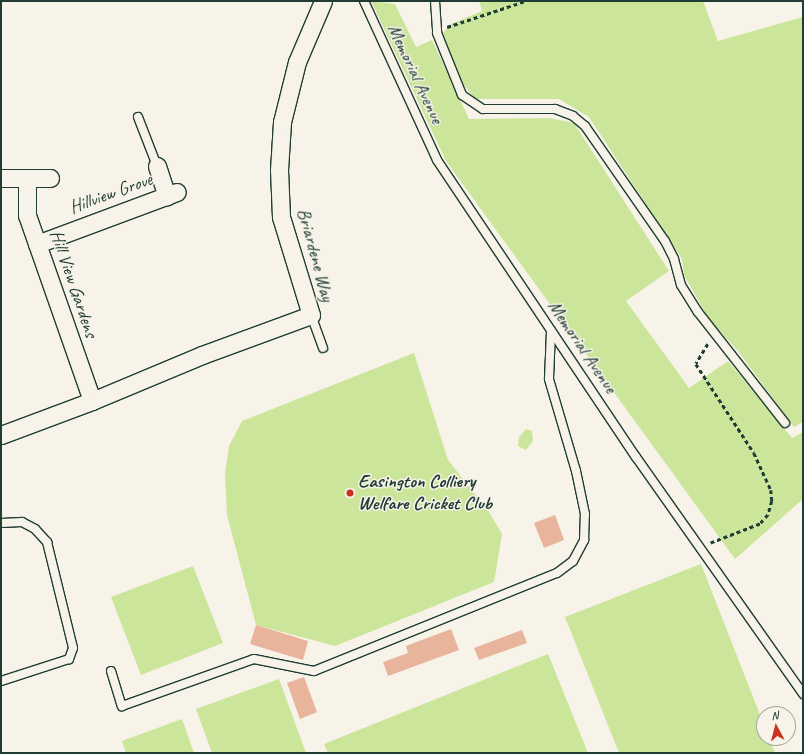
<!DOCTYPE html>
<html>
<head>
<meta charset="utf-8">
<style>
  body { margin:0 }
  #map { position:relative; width:804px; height:754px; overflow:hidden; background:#f7f3e8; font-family:Caveat,sans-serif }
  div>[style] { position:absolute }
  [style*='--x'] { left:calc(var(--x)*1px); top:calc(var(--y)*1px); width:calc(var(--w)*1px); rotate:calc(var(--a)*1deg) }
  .green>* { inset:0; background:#cbe59b }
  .building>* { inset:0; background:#e9b49c }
  .path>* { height:2.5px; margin-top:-1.25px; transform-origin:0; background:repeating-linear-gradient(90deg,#1f3d34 0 4px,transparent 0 7px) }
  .roads { filter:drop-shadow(1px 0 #1f3d34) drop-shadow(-1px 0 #1f3d34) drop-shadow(0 1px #1f3d34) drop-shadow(0 -1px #1f3d34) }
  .service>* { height:8px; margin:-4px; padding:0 4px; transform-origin:4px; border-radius:4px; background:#f7f3e8 }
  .minor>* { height:17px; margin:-8.5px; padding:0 8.5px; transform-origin:8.5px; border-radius:8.5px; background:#f7f3e8 }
  .dots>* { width:11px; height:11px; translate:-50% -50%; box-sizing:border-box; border:2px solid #f7f3e8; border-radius:50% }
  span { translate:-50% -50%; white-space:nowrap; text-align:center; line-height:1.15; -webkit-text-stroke:3px #f7f3e8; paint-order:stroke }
  .street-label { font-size:19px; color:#1f3d34 }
  .poi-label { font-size:19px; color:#1f3d34; font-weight:700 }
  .left { translate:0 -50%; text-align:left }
  .frame { position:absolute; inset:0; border:2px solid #1f3d34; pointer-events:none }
  .north { position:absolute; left:756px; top:706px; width:40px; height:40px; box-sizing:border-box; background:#f7f3e8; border:1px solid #a1aaa0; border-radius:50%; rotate:353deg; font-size:11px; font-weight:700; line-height:16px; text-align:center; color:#1f3d34 }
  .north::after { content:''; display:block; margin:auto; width:14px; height:18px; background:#c8321e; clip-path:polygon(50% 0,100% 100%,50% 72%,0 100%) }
</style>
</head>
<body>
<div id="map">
  <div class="green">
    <i style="clip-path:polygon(371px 1px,395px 4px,416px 47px,432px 40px,469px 119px,549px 118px,574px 123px,669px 271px,626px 301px,689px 388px,728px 361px,792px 438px,803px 432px,803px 499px,735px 559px,446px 161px)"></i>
    <i style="clip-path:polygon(479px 1px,703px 1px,718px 41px,803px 17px,803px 422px,794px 427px,738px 351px,708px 318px,684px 275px,682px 259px,589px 117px,559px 99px,475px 99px,460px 80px,440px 36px,451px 24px,482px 11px)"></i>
    <i style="clip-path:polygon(414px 353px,448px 460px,489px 512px,502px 534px,494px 582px,335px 646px,256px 625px,227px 515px,225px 474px,229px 446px,242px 421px)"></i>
    <i style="clip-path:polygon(526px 429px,532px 431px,533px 441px,526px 450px,518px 446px,519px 437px)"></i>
    <i style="clip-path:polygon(701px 564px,764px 725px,764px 738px,769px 738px,775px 753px,619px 753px,565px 617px)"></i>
    <i style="clip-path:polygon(193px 566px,223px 643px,141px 675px,111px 597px)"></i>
    <i style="clip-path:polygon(548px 654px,588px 753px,328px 753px,324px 744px)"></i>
    <i style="clip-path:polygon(279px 679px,306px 753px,212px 753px,196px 709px)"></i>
    <i style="clip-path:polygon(182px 719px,194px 753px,126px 753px,122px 741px)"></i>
  </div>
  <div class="building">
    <i style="clip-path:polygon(555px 515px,564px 540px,544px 548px,534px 523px)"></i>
    <i style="clip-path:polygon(256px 625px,308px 641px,303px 660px,250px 644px)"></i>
    <i style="clip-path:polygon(451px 629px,459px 650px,388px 676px,383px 662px,408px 653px,406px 646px)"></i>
    <i style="clip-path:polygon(522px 630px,527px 643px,479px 660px,474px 648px)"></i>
    <i style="clip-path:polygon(304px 677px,317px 712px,300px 719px,287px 683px)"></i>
  </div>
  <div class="path">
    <i style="--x:447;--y:27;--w:82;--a:-18.4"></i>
    <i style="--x:708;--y:344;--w:23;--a:121"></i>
    <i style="--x:696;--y:364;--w:106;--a:56.9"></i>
    <i style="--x:754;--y:453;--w:41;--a:65.3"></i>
    <i style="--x:771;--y:490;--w:11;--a:85"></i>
    <i style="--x:772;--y:501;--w:15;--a:106"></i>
    <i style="--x:768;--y:515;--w:12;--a:132"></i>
    <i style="--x:760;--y:524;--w:53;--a:158.8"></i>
  </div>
  <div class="roads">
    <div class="service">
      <i style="--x:364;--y:1;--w:175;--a:65.3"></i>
      <i style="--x:437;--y:160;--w:358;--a:56.2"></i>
      <i style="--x:636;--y:457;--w:290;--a:54.8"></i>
      <i style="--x:435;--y:1;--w:32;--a:86"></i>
      <i style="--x:437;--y:33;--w:67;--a:68"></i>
      <i style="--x:462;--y:95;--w:25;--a:34"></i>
      <i style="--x:483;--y:109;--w:72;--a:0"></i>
      <i style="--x:555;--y:109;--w:19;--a:21"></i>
      <i style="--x:573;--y:116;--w:16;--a:40"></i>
      <i style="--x:585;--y:126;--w:140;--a:55.2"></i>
      <i style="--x:665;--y:241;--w:20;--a:63"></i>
      <i style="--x:674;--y:259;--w:27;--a:75"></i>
      <i style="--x:681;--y:285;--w:32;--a:58"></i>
      <i style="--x:698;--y:312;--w:141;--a:51.9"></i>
      <i style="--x:138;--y:117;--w:53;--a:68.8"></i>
      <i style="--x:311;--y:315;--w:35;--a:70"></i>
      <i style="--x:1;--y:523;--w:21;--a:-3"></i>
      <i style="--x:22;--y:522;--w:15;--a:28"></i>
      <i style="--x:35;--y:529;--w:18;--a:47"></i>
      <i style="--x:47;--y:542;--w:109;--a:76.2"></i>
      <i style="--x:73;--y:648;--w:12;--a:110"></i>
      <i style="--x:69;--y:659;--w:71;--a:162.1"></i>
      <i style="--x:111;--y:671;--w:37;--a:73"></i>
      <i style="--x:122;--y:706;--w:140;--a:-19.6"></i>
      <i style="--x:254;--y:659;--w:61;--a:11.3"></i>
      <i style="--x:314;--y:671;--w:262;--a:-22"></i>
      <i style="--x:557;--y:573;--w:20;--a:-37"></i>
      <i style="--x:573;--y:561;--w:24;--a:-62"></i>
      <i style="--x:584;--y:540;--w:26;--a:-88"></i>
      <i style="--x:585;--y:514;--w:44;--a:-101.8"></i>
      <i style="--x:576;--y:471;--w:96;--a:-106.4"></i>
      <i style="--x:549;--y:379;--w:48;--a:-87.6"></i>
    </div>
    <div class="minor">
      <i style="--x:157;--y:166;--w:32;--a:72"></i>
      <i style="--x:2;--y:178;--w:48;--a:0"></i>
      <i style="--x:27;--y:178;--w:37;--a:90"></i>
      <i style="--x:27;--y:215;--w:197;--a:70.7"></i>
      <i style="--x:37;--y:244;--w:149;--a:-20.4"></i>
      <i style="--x:1;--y:435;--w:97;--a:-20.5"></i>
      <i style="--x:92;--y:401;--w:119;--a:-22.7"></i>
      <i style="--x:202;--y:355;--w:116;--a:-20.2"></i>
      <i style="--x:311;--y:315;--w:102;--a:-107"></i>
      <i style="--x:281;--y:217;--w:47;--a:-92.4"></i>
      <i style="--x:279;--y:170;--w:48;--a:-86.4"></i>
      <i style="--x:282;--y:122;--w:62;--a:-76"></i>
      <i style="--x:297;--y:62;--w:66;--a:-66.9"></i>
    </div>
  </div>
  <div class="dots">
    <i style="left:350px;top:493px;background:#c8321e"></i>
  </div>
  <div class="street-label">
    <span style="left:415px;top:74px;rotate:65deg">Memorial Avenue</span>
    <span style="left:111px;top:194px;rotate:-20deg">Hillview Grove</span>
    <span style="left:315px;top:255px;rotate:75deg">Briardene Way</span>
    <span style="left:73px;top:284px;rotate:71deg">Hill View Gardens</span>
    <span style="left:582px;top:347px;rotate:56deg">Memorial Avenue</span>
  </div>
  <div class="poi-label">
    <span class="left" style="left:358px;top:493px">Easington Colliery<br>Welfare Cricket Club</span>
  </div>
  <div class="frame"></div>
  <div class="north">N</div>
</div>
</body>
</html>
